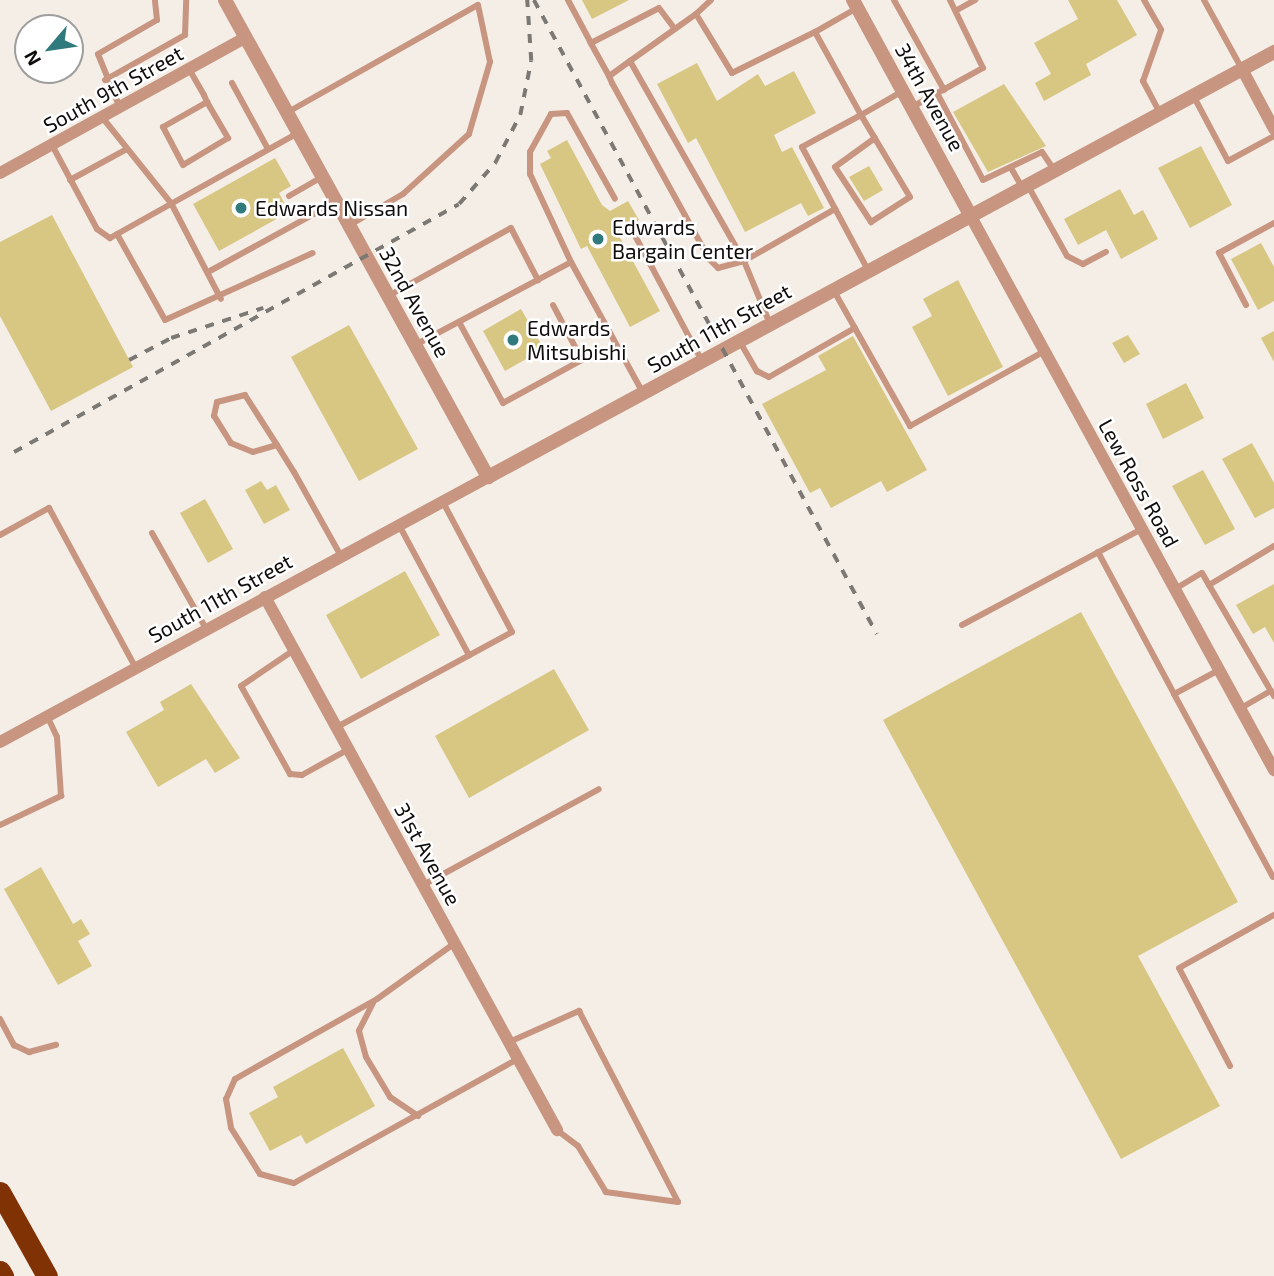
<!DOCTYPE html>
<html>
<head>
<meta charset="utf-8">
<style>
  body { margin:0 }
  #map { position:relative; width:1274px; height:1276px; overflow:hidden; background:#f4eee7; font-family:"Exo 2",sans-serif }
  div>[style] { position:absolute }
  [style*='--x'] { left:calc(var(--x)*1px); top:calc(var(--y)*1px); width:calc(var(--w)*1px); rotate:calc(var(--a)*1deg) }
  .building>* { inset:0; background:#d7c783 }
  .service>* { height:6px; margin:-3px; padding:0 3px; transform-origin:3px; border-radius:3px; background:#c79580 }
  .minor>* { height:12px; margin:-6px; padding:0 6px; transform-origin:6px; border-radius:6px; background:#c79580 }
  .tertiary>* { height:14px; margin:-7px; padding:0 7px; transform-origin:7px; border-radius:7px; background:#c79580 }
  .motorway>* { height:21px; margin:-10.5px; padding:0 10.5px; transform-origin:10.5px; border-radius:10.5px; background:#803205 }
  .rail>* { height:3.5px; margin-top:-1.75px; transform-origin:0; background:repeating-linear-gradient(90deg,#7c7874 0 9px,transparent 0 18px) }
  .dots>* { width:19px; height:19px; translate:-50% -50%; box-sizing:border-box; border:4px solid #fff; border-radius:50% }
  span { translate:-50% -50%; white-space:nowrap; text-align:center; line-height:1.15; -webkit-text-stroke:5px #fff; paint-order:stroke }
  .street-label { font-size:21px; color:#0f0d0b }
  .poi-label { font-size:21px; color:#0f0d0b }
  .left { translate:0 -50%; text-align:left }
  .north { position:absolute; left:14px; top:14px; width:70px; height:70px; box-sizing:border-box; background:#fff; border:2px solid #9f9e9d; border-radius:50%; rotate:241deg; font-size:19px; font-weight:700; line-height:28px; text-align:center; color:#0f0d0b }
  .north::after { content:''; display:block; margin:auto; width:24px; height:32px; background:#307a7e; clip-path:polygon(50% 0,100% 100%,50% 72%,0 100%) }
</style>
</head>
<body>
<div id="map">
  <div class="building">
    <i style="clip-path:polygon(582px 0,629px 0,592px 19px)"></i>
    <i style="clip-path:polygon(1068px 0,1117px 0,1137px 35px,1086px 64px,1091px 75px,1044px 101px,1035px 83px,1051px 74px,1034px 43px,1078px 19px)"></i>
    <i style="clip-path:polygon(697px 63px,717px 101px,758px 74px,765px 86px,794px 71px,816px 113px,774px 135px,782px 152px,792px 147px,824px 208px,808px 216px,801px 203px,745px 232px,696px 138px,688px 143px,657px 84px)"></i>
    <i style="clip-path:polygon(1004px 84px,1046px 146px,988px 172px,953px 112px)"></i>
    <i style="clip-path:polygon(567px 140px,602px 205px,610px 211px,628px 201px,639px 220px,617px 232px,660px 311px,630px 327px,587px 246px,581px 249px,540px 164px,551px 158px,547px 151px)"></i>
    <i style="clip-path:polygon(1201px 146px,1232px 205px,1190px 228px,1158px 168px)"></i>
    <i style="clip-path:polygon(275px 158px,291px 186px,279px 193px,289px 212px,219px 251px,193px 204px)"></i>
    <i style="clip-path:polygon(869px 166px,883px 190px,864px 201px,849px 177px)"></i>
    <i style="clip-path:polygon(1120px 189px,1134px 215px,1143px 210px,1158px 239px,1121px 259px,1106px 230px,1078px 245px,1064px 219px)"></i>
    <i style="clip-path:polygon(52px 215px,133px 367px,51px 411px,0 316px,0 242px)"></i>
    <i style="clip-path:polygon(1261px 243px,1274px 267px,1274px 301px,1258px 310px,1231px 259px)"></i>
    <i style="clip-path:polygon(958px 280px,1003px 367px,948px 396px,912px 327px,932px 316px,923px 299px)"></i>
    <i style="clip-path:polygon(521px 309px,544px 349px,505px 371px,483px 331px)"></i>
    <i style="clip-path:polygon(349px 325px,418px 449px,359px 481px,291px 357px)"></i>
    <i style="clip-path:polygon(1274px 331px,1274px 362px,1261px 338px)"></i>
    <i style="clip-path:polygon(1128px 335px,1140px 354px,1124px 363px,1112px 343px)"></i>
    <i style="clip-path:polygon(853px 336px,927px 470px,887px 492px,881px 481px,831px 508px,820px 488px,810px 493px,762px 404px,826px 370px,818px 356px)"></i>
    <i style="clip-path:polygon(1186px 383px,1204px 418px,1163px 439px,1146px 404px)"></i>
    <i style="clip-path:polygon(1252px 443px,1274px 483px,1274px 508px,1255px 518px,1222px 459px)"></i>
    <i style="clip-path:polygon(1203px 470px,1235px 529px,1205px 545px,1172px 486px)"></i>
    <i style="clip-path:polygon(261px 481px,267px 490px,276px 485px,290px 510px,264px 524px,245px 490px)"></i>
    <i style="clip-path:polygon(205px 499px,233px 549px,208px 563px,180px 513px)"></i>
    <i style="clip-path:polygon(405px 571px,440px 635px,361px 679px,326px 615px)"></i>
    <i style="clip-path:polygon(1274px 584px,1274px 643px,1265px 627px,1253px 634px,1236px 605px)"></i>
    <i style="clip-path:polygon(1081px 612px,1238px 902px,1138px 956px,1220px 1106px,1121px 1159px,883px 720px)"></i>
    <i style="clip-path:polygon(554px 669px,589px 730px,469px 798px,435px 736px)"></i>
    <i style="clip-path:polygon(191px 684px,240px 758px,215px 773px,206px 759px,158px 787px,126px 732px,164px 710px,160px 702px)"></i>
    <i style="clip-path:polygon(41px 867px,73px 924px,81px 919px,90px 934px,78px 941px,92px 966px,58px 985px,4px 889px)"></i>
    <i style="clip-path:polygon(343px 1048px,375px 1106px,306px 1144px,301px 1135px,270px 1151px,249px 1113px,278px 1097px,273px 1087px)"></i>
  </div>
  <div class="service">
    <i style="--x:568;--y:0;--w:49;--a:61.9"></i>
    <i style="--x:711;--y:0;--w:21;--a:137"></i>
    <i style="--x:696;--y:14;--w:69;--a:58.6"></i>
    <i style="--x:732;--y:73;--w:93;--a:-26.3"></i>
    <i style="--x:894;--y:0;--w:103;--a:60.9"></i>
    <i style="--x:1144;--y:0;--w:34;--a:60"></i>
    <i style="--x:1161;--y:30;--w:54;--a:109.4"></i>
    <i style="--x:1143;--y:81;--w:36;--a:62"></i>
    <i style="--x:1204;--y:0;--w:79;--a:61.2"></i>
    <i style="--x:857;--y:8;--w:48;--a:150.3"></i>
    <i style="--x:815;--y:32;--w:95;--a:61"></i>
    <i style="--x:861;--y:115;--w:67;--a:151.5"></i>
    <i style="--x:802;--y:147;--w:140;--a:61.8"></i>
    <i style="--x:957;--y:10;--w:21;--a:-29"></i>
    <i style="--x:630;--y:61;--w:26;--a:144"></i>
    <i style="--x:609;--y:76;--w:8;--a:67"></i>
    <i style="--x:612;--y:83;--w:201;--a:61.1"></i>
    <i style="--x:709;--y:259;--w:13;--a:45"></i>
    <i style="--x:718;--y:268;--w:27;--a:-15"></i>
    <i style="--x:744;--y:261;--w:230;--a:-119.7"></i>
    <i style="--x:630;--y:61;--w:81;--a:-35.5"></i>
    <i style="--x:189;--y:69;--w:30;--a:60"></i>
    <i style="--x:204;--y:95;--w:8;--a:67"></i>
    <i style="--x:207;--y:102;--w:42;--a:59.7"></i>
    <i style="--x:228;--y:138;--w:52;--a:149"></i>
    <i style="--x:183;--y:165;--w:43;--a:-117.8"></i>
    <i style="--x:163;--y:127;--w:51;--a:-29.6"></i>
    <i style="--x:609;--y:76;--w:38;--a:-119"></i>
    <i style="--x:591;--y:43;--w:76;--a:-27.2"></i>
    <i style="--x:659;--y:8;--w:26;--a:53"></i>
    <i style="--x:105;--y:80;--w:92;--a:-29.4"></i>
    <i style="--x:185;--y:35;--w:35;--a:-88"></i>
    <i style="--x:232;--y:83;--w:75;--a:61.4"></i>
    <i style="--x:937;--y:93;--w:98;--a:62.1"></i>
    <i style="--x:983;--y:180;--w:65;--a:-25.4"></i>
    <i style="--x:1042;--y:152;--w:22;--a:56"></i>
    <i style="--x:1194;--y:97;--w:72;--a:62"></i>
    <i style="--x:1228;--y:161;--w:52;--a:-28.5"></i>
    <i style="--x:912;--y:107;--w:81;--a:-28.8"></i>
    <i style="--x:983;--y:68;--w:76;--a:-115.9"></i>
    <i style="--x:120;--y:108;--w:58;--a:-112.2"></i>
    <i style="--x:98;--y:54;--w:68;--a:-30"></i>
    <i style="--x:157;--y:20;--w:20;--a:-96"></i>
    <i style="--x:288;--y:112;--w:218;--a:-29.4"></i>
    <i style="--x:478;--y:5;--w:58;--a:78.1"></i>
    <i style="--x:490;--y:62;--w:75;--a:106.3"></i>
    <i style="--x:469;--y:134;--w:89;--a:137.7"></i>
    <i style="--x:403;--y:194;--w:61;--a:149.7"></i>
    <i style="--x:102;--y:117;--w:110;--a:51.3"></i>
    <i style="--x:171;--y:203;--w:108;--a:62.5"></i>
    <i style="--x:875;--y:138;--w:49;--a:144.1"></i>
    <i style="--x:835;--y:167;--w:66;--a:56.8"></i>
    <i style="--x:871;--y:222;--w:46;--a:-32.7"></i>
    <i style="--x:910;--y:197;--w:96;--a:-120.9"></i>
    <i style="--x:861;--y:115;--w:46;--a:-29.9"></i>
    <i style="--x:52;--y:145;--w:95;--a:61.8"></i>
    <i style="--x:97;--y:229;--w:16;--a:35"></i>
    <i style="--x:110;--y:238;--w:215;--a:-29.2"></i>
    <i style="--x:1011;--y:168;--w:22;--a:60"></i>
    <i style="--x:70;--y:180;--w:63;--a:-28.6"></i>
    <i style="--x:1027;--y:184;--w:82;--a:60.9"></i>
    <i style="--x:1067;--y:256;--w:18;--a:27"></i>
    <i style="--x:1083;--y:264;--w:26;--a:-28"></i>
    <i style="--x:289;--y:196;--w:38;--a:-30"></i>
    <i style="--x:632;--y:230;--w:149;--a:61.9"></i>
    <i style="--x:117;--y:234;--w:98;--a:60.8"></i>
    <i style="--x:165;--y:320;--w:162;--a:-24.4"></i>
    <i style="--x:571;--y:262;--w:97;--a:-115"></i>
    <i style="--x:530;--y:174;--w:22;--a:-90"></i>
    <i style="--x:530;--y:152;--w:43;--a:-61.1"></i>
    <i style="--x:551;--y:114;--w:16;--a:-4"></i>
    <i style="--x:567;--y:113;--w:98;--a:60.8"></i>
    <i style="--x:208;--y:272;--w:146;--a:-28.7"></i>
    <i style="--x:834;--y:291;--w:155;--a:60.6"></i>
    <i style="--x:910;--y:426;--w:154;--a:-29.1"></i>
    <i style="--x:390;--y:295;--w:138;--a:-29"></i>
    <i style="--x:511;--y:228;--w:59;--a:62.6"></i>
    <i style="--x:1246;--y:305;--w:59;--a:-117.4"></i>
    <i style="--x:1219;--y:253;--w:63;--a:-28.6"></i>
    <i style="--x:459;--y:322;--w:92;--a:61.5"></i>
    <i style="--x:503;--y:403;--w:90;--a:-28.6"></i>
    <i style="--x:582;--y:360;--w:62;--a:-117.8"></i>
    <i style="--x:770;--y:324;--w:68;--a:-112.4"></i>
    <i style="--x:744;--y:261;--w:105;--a:-29.7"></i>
    <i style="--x:740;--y:342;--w:34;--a:60"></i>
    <i style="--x:757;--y:371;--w:13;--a:27"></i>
    <i style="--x:769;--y:377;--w:99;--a:-29.7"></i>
    <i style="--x:417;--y:344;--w:174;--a:-28"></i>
    <i style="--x:571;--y:262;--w:149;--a:61.2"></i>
    <i style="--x:277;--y:445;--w:25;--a:164"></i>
    <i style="--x:253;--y:452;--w:24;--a:-158"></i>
    <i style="--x:231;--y:443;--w:32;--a:-122"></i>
    <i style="--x:214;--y:416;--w:14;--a:-78"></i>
    <i style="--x:217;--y:402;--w:29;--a:-14"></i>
    <i style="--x:245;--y:395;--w:59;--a:57.4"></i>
    <i style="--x:277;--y:445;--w:32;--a:58"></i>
    <i style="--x:294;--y:472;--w:96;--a:60.8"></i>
    <i style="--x:399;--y:525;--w:148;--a:61.7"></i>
    <i style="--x:152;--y:533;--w:110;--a:60.6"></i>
    <i style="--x:0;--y:535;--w:56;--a:-28.9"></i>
    <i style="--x:49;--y:508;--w:182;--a:61.5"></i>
    <i style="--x:1098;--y:552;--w:161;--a:61.8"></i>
    <i style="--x:1209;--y:585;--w:123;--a:59.7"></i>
    <i style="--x:1175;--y:589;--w:31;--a:-31"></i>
    <i style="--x:1202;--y:573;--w:14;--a:60"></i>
    <i style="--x:1209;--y:585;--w:76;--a:-31"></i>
    <i style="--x:962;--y:625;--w:204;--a:-28.1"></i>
    <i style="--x:294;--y:650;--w:64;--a:145.8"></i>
    <i style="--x:241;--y:686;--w:101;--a:60.9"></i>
    <i style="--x:290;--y:774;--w:12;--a:5"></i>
    <i style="--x:302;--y:775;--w:54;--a:-29"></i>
    <i style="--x:1219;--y:670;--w:51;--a:151.9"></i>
    <i style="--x:1174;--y:694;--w:208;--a:61.6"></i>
    <i style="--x:1241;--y:708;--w:34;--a:-30"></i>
    <i style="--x:1271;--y:691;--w:6;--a:59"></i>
    <i style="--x:337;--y:727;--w:199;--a:-28.5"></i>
    <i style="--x:512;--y:632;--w:147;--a:-118"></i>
    <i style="--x:0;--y:825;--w:68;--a:-25.4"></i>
    <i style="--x:61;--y:796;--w:59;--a:-93.9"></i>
    <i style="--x:57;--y:737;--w:23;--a:-115"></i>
    <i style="--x:423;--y:885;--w:200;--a:-28.6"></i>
    <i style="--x:455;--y:943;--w:96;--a:144.3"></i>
    <i style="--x:377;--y:999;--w:163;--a:150.6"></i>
    <i style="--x:235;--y:1079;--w:22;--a:114"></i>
    <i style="--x:226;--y:1099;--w:29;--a:80"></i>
    <i style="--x:231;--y:1128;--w:54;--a:57.8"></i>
    <i style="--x:260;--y:1174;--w:35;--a:15"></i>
    <i style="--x:294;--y:1183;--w:256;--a:-29"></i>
    <i style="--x:373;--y:1003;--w:31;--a:117"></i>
    <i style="--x:359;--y:1031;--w:27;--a:75"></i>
    <i style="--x:366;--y:1057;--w:47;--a:59"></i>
    <i style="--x:390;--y:1097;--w:34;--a:34"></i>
    <i style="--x:0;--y:1019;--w:30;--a:62"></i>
    <i style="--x:14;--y:1045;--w:17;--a:25"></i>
    <i style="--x:29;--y:1052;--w:28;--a:-15"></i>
    <i style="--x:509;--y:1042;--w:77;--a:-23.9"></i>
    <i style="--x:579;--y:1011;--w:215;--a:62.6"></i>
    <i style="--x:678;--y:1202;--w:73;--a:-172.1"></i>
    <i style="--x:606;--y:1192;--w:54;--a:-121.3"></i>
    <i style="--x:578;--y:1146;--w:26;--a:-143"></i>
    <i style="--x:1230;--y:1066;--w:110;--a:-117.5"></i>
    <i style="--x:1179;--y:968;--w:109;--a:-29.2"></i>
  </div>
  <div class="minor">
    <i style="--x:1242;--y:69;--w:68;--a:61.9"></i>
    <i style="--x:0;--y:173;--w:280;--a:-28.9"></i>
    <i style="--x:970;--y:215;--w:633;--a:61.29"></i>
    <i style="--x:265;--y:597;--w:608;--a:61.28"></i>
    <i style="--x:0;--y:742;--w:555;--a:-28.5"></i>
  </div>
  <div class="tertiary">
    <i style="--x:225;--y:0;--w:545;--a:61.13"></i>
    <i style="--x:488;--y:477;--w:894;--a:-28.4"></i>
    <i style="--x:853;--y:0;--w:245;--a:61.4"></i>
  </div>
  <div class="motorway">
    <i style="--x:0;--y:1192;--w:96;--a:60.8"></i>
    <i style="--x:0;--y:1271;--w:6;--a:59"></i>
  </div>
  <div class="rail">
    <i style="--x:534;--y:0;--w:721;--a:61.59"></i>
    <i style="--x:129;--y:360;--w:47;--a:-27.6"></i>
    <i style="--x:171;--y:338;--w:97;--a:-18.1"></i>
    <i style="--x:14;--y:452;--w:509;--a:-29.13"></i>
    <i style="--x:459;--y:204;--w:55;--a:-48.7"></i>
    <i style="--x:495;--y:163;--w:54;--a:-62.5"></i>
    <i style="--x:520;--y:115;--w:55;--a:-78.5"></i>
    <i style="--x:531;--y:61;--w:61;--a:-93.8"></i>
  </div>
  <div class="dots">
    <i style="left:241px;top:208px;background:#307a7e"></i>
    <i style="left:598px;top:239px;background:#307a7e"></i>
    <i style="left:513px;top:340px;background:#307a7e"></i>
  </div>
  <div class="street-label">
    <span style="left:113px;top:89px;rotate:-29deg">South 9th Street</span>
    <span style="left:930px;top:97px;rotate:61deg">34th Avenue</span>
    <span style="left:415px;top:302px;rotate:61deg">32nd Avenue</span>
    <span style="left:719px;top:328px;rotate:-29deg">South 11th Street</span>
    <span style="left:1139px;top:483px;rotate:61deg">Lew Ross Road</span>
    <span style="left:220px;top:598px;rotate:-29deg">South 11th Street</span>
    <span style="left:428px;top:854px;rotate:61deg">31st Avenue</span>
  </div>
  <div class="poi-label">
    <span class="left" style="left:255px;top:208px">Edwards Nissan</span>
    <span class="left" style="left:612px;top:239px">Edwards<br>Bargain Center</span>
    <span class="left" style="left:527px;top:340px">Edwards<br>Mitsubishi</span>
  </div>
  <div class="north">N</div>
</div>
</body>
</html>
